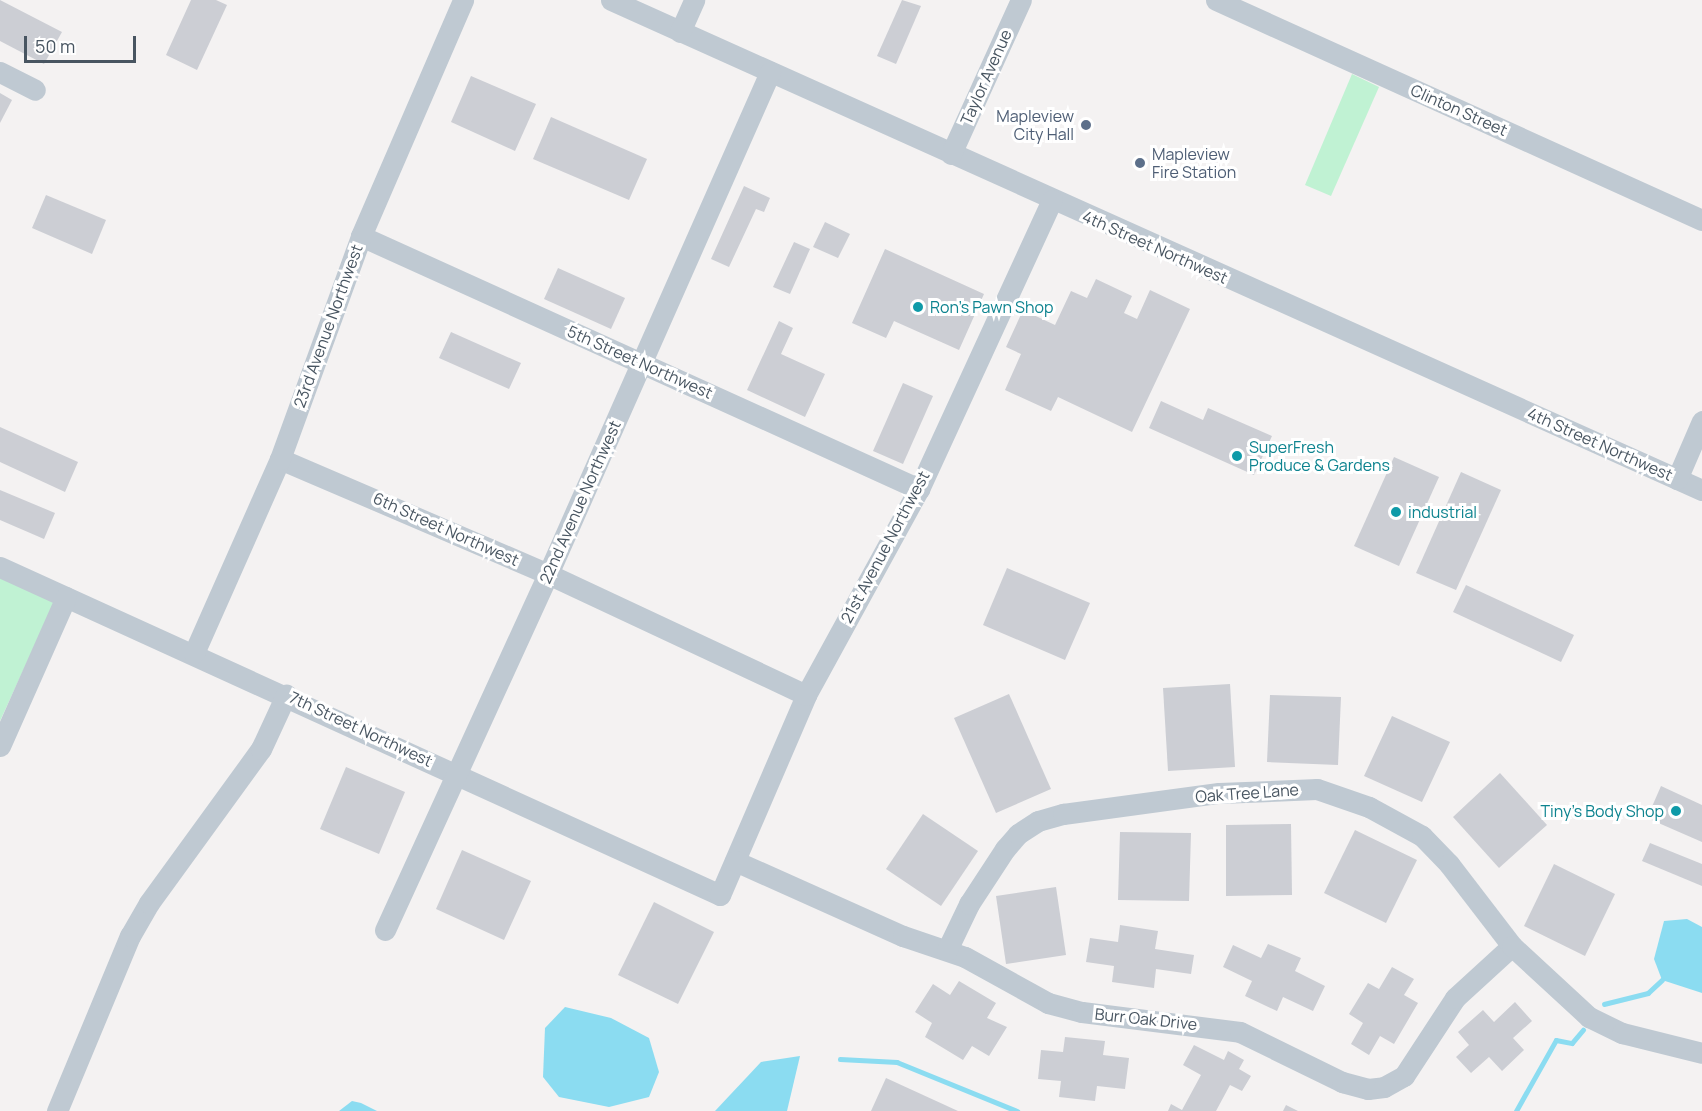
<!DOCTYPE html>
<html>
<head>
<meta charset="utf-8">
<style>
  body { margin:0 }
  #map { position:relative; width:1702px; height:1111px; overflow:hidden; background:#f4f2f2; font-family:Manrope,sans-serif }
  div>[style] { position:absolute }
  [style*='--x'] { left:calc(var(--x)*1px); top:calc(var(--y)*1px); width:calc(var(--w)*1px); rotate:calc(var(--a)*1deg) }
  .green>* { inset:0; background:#c0f2d3 }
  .water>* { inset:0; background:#8bdcf1 }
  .stream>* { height:4.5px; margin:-2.25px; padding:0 2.25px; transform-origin:2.25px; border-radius:2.25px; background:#8bdcf1 }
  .building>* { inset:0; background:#ccced4 }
  .minor>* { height:21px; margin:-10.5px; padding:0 10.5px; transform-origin:10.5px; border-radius:10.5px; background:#bfc9d2 }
  .dots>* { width:16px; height:16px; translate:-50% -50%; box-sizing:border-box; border:3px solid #fff; border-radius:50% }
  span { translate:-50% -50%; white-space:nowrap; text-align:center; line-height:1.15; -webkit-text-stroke:6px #fff; paint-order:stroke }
  .street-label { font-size:16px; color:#485561 }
  .service-label { font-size:16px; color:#4e5e75 }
  .right { translate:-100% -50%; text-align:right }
  .left { translate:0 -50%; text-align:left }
  .culture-label { font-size:16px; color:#0d838f }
  .scale { position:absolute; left:24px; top:36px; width:112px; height:27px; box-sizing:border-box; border:3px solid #485561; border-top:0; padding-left:8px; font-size:18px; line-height:21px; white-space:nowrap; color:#485561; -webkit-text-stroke:4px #fff; paint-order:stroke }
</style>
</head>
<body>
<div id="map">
  <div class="green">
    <i style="clip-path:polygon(1352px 74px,1379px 87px,1331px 196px,1305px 185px)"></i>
    <i style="clip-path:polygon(0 577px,55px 601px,0 721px)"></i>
  </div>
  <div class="water">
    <i style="clip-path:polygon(1687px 919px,1702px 927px,1702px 993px,1662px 980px,1654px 959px,1664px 921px)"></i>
    <i style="clip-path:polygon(565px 1007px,611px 1018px,649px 1038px,659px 1072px,649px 1097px,609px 1107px,559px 1097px,543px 1077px,545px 1028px)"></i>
    <i style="clip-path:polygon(800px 1056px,787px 1111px,715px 1111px,761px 1062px)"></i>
    <i style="clip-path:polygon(352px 1101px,361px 1103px,377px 1111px,339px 1111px)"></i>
  </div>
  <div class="stream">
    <i style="--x:1604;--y:1004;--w:45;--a:-14"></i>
    <i style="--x:1648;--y:993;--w:19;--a:-43"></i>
    <i style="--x:840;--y:1059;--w:57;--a:3"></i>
    <i style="--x:897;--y:1062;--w:130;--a:22.2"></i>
    <i style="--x:1516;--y:1111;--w:81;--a:-60.6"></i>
    <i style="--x:1556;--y:1040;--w:16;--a:11"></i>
    <i style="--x:1572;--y:1043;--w:17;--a:-50"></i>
  </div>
  <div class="building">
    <i style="clip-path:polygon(0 0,62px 32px,44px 64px,0 41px)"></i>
    <i style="clip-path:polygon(191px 0,216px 0,227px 5px,197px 70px,166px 55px)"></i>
    <i style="clip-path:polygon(902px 0,921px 6px,896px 64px,877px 56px)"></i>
    <i style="clip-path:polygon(471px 76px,536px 104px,515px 151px,451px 122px)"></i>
    <i style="clip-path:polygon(0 93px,12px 100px,0 123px)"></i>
    <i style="clip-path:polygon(551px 117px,647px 159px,629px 200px,533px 159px)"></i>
    <i style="clip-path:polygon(744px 186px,770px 198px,764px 212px,756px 209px,729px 267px,711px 259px)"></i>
    <i style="clip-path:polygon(46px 195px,106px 220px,92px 254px,32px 228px)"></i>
    <i style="clip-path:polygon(825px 222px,850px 234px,838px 258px,813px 247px)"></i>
    <i style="clip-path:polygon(794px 242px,810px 249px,790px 294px,773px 287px)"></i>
    <i style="clip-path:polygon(885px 249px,984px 294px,959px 350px,894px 321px,886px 338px,852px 323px)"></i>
    <i style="clip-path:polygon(558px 268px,625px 298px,611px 329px,544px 299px)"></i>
    <i style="clip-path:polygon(1096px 279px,1132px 296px,1124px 313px,1137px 319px,1150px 290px,1190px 309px,1132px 432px,1058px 397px,1051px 411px,1005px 390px,1021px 354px,1006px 347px,1023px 310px,1055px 325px,1071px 291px,1087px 298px)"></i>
    <i style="clip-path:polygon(779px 321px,793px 328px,781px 354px,825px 374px,805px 417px,747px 390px)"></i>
    <i style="clip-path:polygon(451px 332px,521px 363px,509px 389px,439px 358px)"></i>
    <i style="clip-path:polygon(903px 383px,933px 396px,903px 464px,873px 451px)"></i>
    <i style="clip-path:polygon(1161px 401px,1203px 420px,1208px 408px,1272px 436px,1254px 475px,1149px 428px)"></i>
    <i style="clip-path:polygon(0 427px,78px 462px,65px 492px,0 462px)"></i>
    <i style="clip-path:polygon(1394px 457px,1439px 477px,1399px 566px,1354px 546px)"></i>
    <i style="clip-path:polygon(1461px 472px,1501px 490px,1456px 590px,1416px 573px)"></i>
    <i style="clip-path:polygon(0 490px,55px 513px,44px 539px,0 520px)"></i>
    <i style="clip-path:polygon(1007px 568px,1090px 603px,1065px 660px,983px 625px)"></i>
    <i style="clip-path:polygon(1466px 585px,1574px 635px,1561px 662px,1453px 612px)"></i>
    <i style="clip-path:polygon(1230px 684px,1235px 767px,1168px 771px,1163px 688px)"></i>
    <i style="clip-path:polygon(1009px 694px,1051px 789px,996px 813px,954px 718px)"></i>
    <i style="clip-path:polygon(1270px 695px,1341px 697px,1338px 765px,1267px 762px)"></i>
    <i style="clip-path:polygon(1392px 716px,1450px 742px,1422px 802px,1364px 776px)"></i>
    <i style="clip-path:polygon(346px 767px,405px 792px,379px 854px,320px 829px)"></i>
    <i style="clip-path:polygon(1500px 773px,1547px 825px,1499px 868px,1453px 817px)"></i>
    <i style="clip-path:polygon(1661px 786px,1702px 805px,1702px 842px,1647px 818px)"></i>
    <i style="clip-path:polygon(923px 814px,978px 851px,941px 906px,886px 869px)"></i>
    <i style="clip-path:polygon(1291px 824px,1292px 895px,1226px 896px,1226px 825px)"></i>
    <i style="clip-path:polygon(1355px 830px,1417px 860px,1386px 923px,1324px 893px)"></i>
    <i style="clip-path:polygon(1120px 832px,1191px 833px,1189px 901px,1118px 900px)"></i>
    <i style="clip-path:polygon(1650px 843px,1702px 864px,1702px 886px,1642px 861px)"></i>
    <i style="clip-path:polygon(462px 850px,531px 881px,504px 940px,436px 909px)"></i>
    <i style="clip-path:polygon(1554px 864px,1615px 894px,1585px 956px,1524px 926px)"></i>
    <i style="clip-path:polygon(1056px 887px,1066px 955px,1006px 964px,996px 896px)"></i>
    <i style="clip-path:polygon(654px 902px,714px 932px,678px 1004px,618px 975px)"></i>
    <i style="clip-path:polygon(1120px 925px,1158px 931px,1155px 949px,1194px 955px,1191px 974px,1156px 969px,1154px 988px,1112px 982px,1114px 966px,1086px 962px,1090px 938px,1118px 942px)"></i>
    <i style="clip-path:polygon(1268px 944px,1301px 958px,1295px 971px,1325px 986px,1313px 1011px,1283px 997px,1277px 1011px,1245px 996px,1252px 981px,1223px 967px,1233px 945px,1261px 958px)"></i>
    <i style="clip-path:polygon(1392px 967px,1414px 979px,1404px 995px,1418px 1003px,1394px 1044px,1380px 1036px,1369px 1055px,1351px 1044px,1363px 1023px,1349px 1014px,1368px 983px,1379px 989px)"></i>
    <i style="clip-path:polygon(959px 981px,996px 1003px,987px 1018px,1007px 1027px,989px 1056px,972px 1046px,963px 1060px,925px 1037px,932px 1023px,915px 1012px,933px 984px,950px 995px)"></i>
    <i style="clip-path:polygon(1515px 1002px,1532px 1021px,1513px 1038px,1524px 1050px,1502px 1071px,1489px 1057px,1471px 1073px,1456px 1057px,1469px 1045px,1458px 1032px,1483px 1010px,1494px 1022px)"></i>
    <i style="clip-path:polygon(1065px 1037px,1105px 1041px,1103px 1055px,1129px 1058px,1125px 1089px,1097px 1086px,1095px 1101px,1059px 1097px,1061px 1081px,1038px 1079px,1041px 1050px,1063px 1052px)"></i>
    <i style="clip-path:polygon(1194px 1045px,1224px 1060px,1228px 1051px,1244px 1060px,1239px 1069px,1251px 1076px,1242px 1091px,1230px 1085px,1216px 1111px,1168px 1111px,1171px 1104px,1182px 1110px,1201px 1075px,1183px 1065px)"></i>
    <i style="clip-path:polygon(886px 1078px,958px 1111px,871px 1111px)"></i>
    <i style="clip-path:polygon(1286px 1105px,1298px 1111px,1283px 1111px)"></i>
  </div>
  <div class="minor">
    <i style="--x:611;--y:0;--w:1196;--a:24.19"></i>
    <i style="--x:1216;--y:0;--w:533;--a:24.36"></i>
    <i style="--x:680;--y:32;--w:35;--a:-66"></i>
    <i style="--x:0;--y:72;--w:39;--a:27"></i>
    <i style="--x:951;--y:154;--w:169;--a:-65.6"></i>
    <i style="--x:361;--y:236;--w:613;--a:24.39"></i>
    <i style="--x:280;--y:459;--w:292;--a:23.2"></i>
    <i style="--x:548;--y:574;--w:285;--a:25.1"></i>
    <i style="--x:1677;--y:479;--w:63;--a:-66.7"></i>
    <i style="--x:0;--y:567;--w:791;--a:24.49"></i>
    <i style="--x:720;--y:895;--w:218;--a:-66.7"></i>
    <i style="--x:806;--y:695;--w:235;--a:-61.3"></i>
    <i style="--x:919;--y:489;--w:318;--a:-65.3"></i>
    <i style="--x:194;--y:653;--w:212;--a:-66.1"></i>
    <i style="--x:280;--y:459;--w:237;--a:-70"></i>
    <i style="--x:361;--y:236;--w:257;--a:-66.6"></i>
    <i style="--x:0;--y:746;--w:163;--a:-66.1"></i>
    <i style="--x:735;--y:861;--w:184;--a:24.1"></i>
    <i style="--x:903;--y:936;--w:65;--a:18.7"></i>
    <i style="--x:965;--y:957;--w:95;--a:29"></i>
    <i style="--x:1048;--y:1003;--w:35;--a:15"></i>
    <i style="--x:1082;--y:1012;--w:159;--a:7.2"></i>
    <i style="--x:1240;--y:1032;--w:114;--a:26.1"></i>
    <i style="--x:1342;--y:1082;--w:27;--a:15"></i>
    <i style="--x:1368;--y:1089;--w:16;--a:-7"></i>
    <i style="--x:1384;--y:1087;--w:23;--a:-29"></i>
    <i style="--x:1404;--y:1076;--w:93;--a:-56.8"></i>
    <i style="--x:1455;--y:998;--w:77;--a:-42.4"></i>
    <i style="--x:385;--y:930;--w:392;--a:-65.4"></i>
    <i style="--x:548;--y:574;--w:549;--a:-66.14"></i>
    <i style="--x:947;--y:950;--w:51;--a:-64.4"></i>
    <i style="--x:969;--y:904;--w:66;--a:-56.8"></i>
    <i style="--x:1005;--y:849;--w:20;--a:-49"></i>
    <i style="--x:1018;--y:834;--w:24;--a:-33"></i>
    <i style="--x:1038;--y:821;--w:26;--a:-16"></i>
    <i style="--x:1063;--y:814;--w:157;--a:-7.7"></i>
    <i style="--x:1219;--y:793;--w:98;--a:-2.3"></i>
    <i style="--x:1317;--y:789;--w:55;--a:19.1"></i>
    <i style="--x:1369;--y:807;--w:60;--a:28.7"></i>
    <i style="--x:1422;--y:836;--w:39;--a:46"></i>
    <i style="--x:1449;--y:864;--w:103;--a:52.5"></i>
    <i style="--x:1512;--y:946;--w:105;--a:42.7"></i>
    <i style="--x:1589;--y:1017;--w:37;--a:26"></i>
    <i style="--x:1622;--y:1033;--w:82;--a:14"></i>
    <i style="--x:57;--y:1111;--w:190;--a:-67.4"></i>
    <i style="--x:130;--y:936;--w:38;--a:-60"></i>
    <i style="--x:149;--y:903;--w:190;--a:-54"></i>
    <i style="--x:261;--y:749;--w:60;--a:-65.2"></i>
  </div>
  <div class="dots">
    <i style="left:1086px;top:125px;background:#5c6f8a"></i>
    <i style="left:1140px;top:163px;background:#5c6f8a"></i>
    <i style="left:918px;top:307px;background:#0f9aa8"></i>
    <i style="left:1237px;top:456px;background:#0f9aa8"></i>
    <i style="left:1396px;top:512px;background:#0f9aa8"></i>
    <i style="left:1676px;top:811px;background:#0f9aa8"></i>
  </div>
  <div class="street-label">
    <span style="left:986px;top:77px;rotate:-66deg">Taylor Avenue</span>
    <span style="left:1459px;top:110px;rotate:24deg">Clinton Street</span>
    <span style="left:1155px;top:247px;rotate:24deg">4th Street Northwest</span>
    <span style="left:328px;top:326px;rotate:-70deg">23rd Avenue Northwest</span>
    <span style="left:640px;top:362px;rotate:24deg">5th Street Northwest</span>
    <span style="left:1600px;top:444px;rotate:24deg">4th Street Northwest</span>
    <span style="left:580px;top:502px;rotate:-66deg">22nd Avenue Northwest</span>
    <span style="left:446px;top:529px;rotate:24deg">6th Street Northwest</span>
    <span style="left:885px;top:547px;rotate:-62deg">21st Avenue Northwest</span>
    <span style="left:361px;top:729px;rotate:25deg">7th Street Northwest</span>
    <span style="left:1247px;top:793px;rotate:-4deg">Oak Tree Lane</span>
    <span style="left:1146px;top:1019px;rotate:6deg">Burr Oak Drive</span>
  </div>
  <div class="service-label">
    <span class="right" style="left:1074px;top:125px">Mapleview<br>City Hall</span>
    <span class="left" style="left:1152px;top:163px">Mapleview<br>Fire Station</span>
  </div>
  <div class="culture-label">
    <span class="left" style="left:930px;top:307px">Ron's Pawn Shop</span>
    <span class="left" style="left:1249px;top:456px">SuperFresh<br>Produce &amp; Gardens</span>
    <span class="left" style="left:1408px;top:512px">industrial</span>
    <span class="right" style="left:1664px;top:811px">Tiny's Body Shop</span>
  </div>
  <div class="scale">50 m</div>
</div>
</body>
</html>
